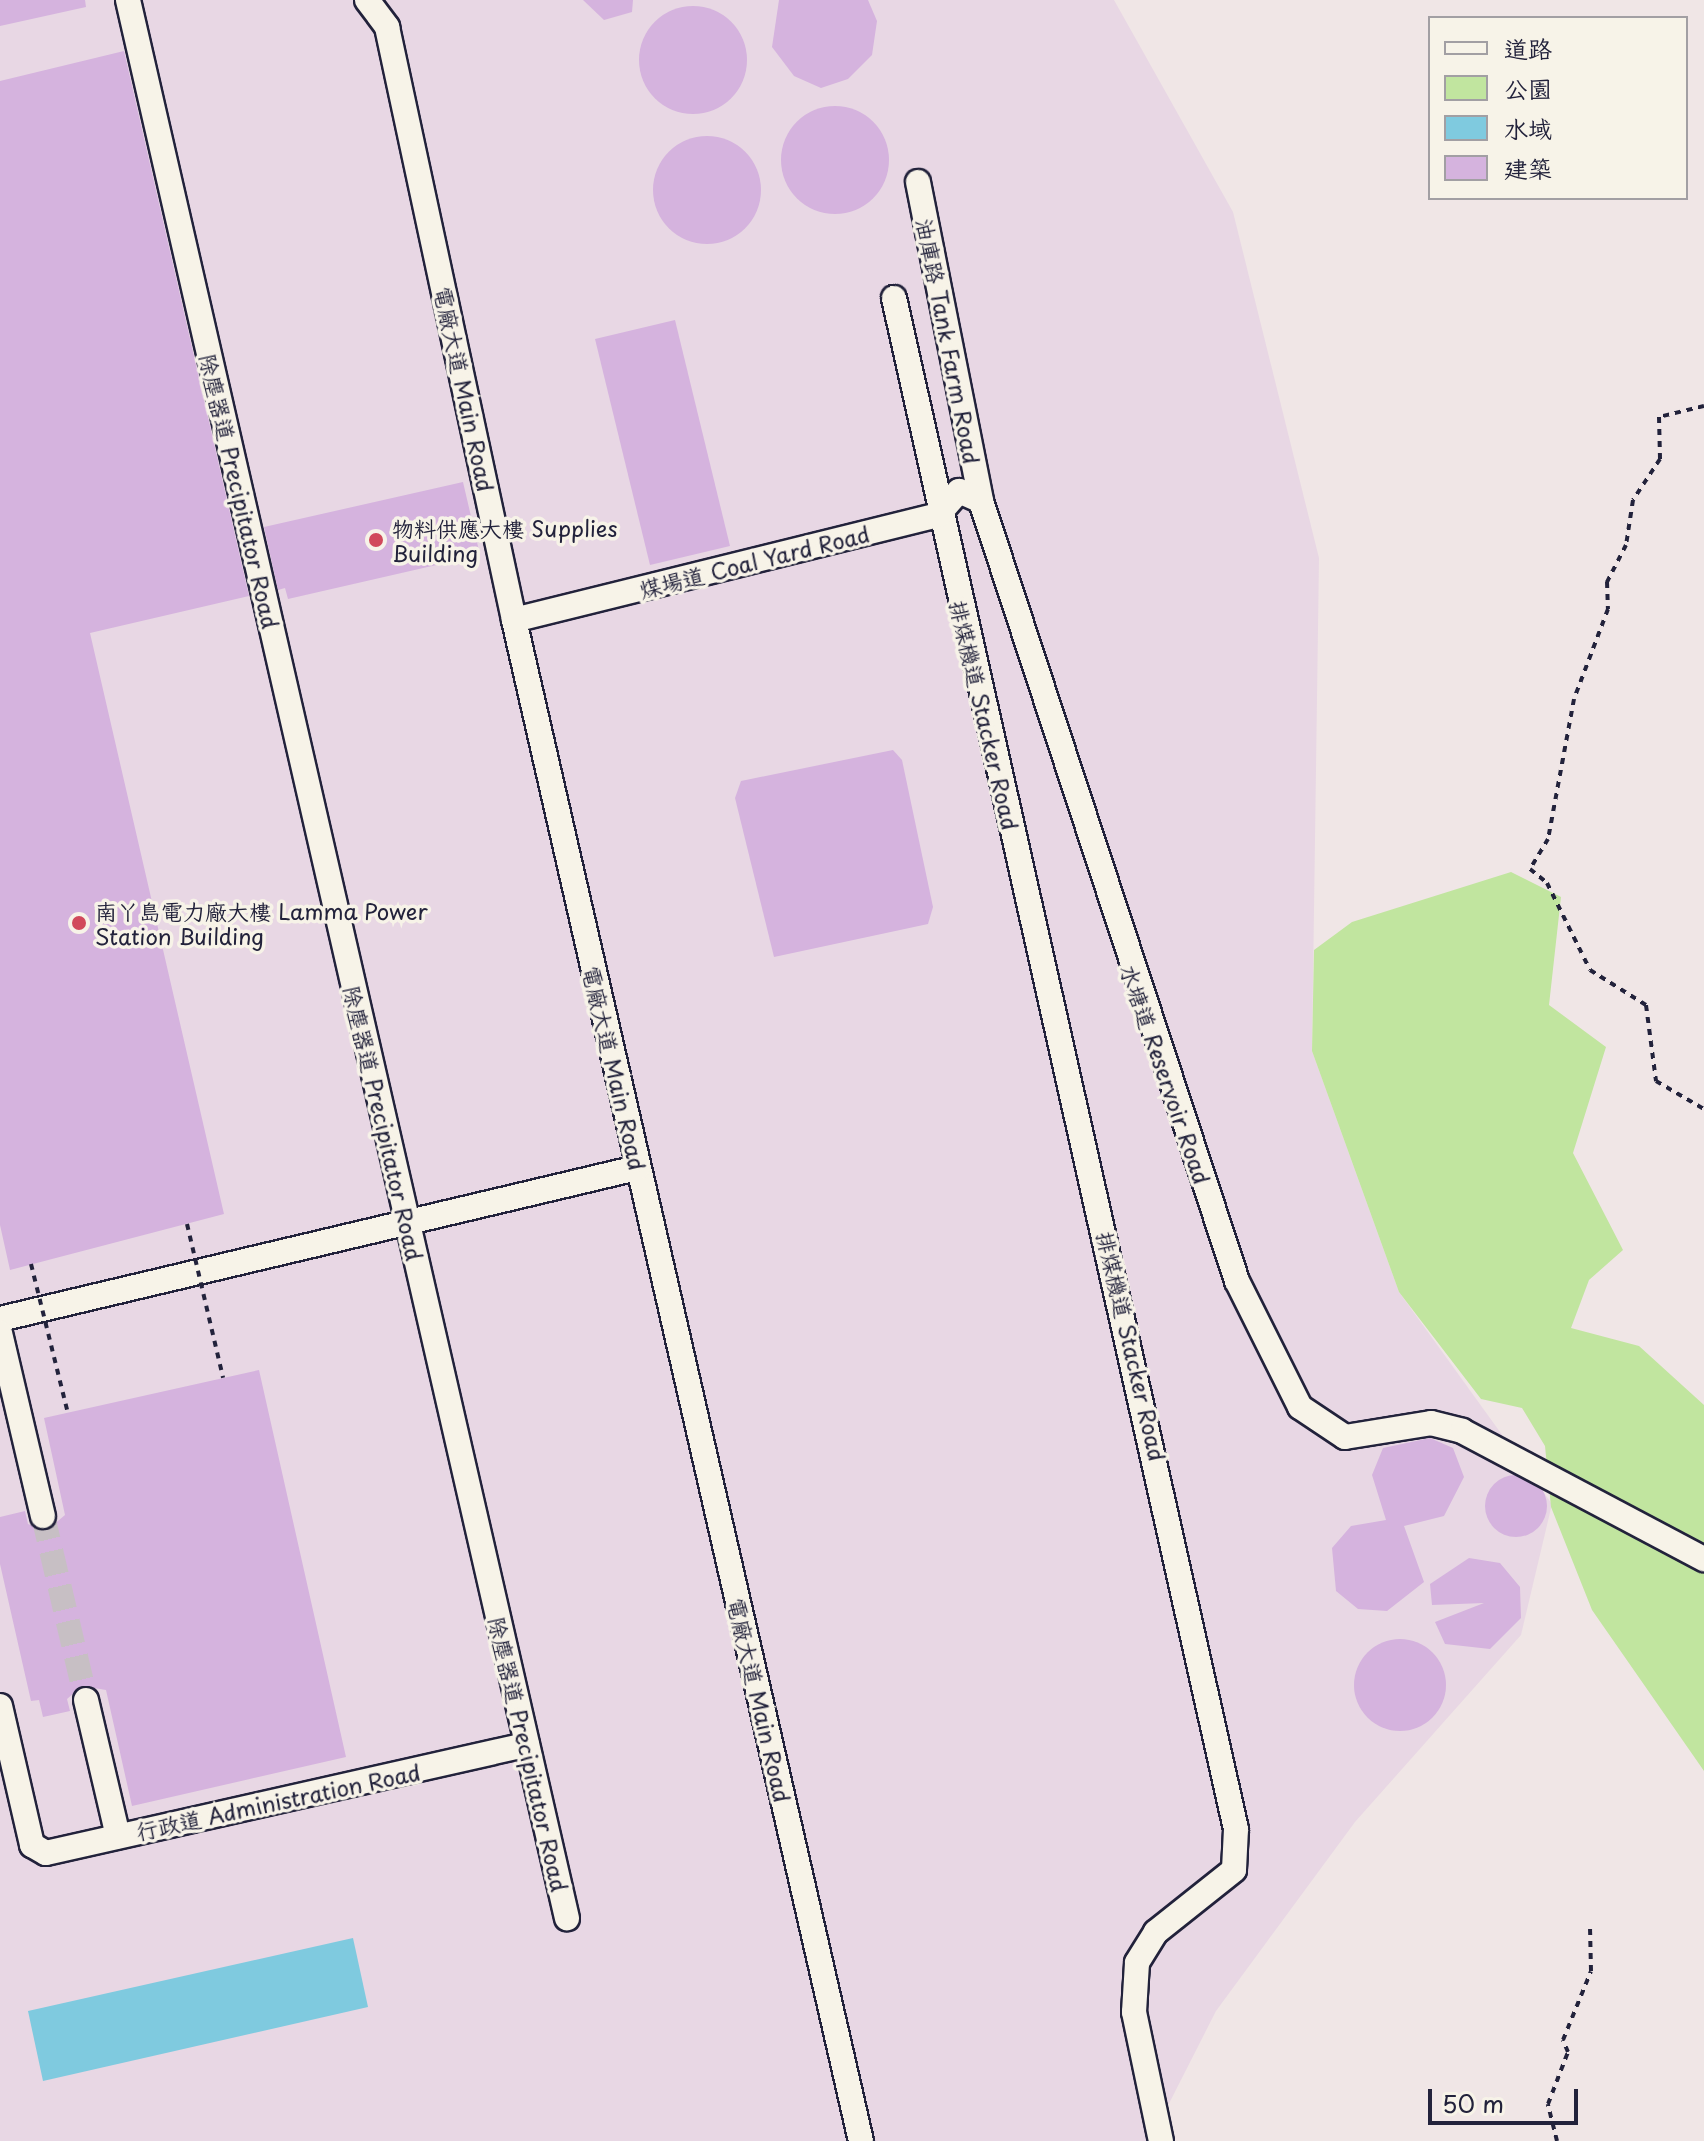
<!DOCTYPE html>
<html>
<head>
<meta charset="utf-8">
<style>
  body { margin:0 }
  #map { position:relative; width:1704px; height:2141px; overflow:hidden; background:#f0e6e6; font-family:"Playpen Sans","LXGW WenKai TC",sans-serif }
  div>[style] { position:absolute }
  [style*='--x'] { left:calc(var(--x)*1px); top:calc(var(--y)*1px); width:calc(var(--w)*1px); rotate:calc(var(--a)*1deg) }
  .built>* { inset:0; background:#e8d7e4 }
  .green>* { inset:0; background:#c1e59f }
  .water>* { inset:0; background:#7fcadf }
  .building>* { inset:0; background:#d5b3de }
  .round { border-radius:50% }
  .minor-tunnel>* { height:24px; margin-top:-12px; transform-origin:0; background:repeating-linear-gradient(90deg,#c7bfc4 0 24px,transparent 0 36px) }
  .path>* { height:4px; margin-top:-2px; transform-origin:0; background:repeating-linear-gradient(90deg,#22223b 0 6px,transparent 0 12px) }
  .roads { filter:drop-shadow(2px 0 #22223b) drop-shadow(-2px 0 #22223b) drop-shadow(0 2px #22223b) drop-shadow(0 -2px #22223b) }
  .minor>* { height:24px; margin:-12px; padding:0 12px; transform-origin:12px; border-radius:12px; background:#f7f3e8 }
  .path-bridge>* { height:4px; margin-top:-2px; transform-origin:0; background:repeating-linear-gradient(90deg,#22223b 0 6px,transparent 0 12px) }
  .dots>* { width:22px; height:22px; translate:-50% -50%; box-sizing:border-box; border:4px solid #f7f3e8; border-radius:50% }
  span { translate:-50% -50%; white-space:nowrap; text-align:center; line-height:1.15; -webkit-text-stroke:7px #f7f3e8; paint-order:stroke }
  .street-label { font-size:22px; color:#22223b }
  .poi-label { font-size:22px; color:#22223b }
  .left { translate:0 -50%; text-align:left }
  .legend { position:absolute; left:1428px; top:16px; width:260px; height:184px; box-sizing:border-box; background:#f7f3e8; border:2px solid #a29fa3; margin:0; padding:10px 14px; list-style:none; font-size:24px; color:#22223b }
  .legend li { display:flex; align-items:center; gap:16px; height:40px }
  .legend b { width:40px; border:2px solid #a29fa3 }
  .scale { position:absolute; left:1428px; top:2089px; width:150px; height:36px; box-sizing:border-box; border:4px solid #22223b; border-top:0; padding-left:10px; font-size:24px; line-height:28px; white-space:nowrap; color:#22223b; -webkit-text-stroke:6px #f7f3e8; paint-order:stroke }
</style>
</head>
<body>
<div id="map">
  <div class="built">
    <i style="clip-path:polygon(0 0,1114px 0,1233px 212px,1319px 558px,1312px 1051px,1399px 1292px,1552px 1504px,1521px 1635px,1355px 1822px,1216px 2011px,1150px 2141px,0 2141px)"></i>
  </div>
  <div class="green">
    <i style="clip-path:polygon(1511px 872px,1561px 897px,1549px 1005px,1606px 1047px,1573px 1153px,1623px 1250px,1589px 1280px,1571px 1328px,1639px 1346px,1704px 1405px,1704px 1771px,1592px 1610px,1551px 1507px,1545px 1446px,1522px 1408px,1481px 1399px,1399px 1292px,1312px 1051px,1314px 950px,1352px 922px)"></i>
  </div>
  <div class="water">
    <i style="clip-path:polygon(353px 1938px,368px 2007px,43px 2081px,28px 2011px)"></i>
  </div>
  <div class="building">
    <i style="clip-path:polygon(0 0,85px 0,86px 7px,0 26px)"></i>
    <i style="clip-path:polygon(583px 0,633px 0,632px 12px,604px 20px)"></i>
    <i style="clip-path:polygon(779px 0,868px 0,877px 21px,872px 55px,848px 79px,821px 88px,794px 76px,772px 47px)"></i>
    <i class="round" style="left:639px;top:6px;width:108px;height:108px"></i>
    <i style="clip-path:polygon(124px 51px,249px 596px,90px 633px,224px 1214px,10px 1270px,0 1225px,0 81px)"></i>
    <i class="round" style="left:781px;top:106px;width:108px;height:108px"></i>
    <i class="round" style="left:653px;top:136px;width:108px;height:108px"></i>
    <i style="clip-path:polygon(675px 320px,730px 546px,650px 565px,595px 339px)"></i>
    <i style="clip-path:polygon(463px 482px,480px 555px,288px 599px,285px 588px,278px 590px,264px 527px)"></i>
    <i style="clip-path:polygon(893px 750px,902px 760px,933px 907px,928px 924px,774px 957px,735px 798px,741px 781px)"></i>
    <i style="clip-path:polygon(259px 1370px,346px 1757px,132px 1806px,106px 1690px,82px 1686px,67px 1699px,70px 1711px,43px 1717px,39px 1700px,31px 1701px,0 1564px,0 1517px,25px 1511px,28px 1524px,46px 1531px,65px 1515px,44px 1418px)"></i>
    <i style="clip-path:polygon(1430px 1438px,1453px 1448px,1464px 1477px,1444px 1516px,1404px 1526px,1424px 1582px,1387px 1611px,1358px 1609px,1336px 1591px,1332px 1548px,1351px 1526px,1386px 1520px,1372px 1475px,1383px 1448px)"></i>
    <i class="round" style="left:1485px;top:1475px;width:62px;height:62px"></i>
    <i style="clip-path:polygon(1469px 1558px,1500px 1563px,1520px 1587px,1521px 1618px,1490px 1649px,1445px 1644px,1435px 1622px,1484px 1603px,1432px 1605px,1430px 1584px)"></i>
    <i class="round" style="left:1354px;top:1639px;width:92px;height:92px"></i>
  </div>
  <div class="minor-tunnel">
    <i style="--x:43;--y:1516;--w:189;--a:76.8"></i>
  </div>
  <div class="path">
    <i style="--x:1704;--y:406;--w:46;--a:166.3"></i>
    <i style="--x:1659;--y:417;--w:42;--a:88.6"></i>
    <i style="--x:1660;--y:459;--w:49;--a:123.4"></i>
    <i style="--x:1633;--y:500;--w:46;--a:98.8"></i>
    <i style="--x:1626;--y:545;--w:42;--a:117.2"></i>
    <i style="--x:1607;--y:582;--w:27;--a:88"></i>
    <i style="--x:1608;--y:609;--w:96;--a:110.7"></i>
    <i style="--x:1574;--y:699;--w:142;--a:100.5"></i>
    <i style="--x:1548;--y:839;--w:35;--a:121"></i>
    <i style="--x:1530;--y:869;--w:22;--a:39"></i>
    <i style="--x:1547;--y:883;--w:97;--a:63.7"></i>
    <i style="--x:1590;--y:970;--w:66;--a:32"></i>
    <i style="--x:1646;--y:1005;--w:77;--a:82.5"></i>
    <i style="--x:1656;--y:1081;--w:56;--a:30.3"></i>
    <i style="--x:1557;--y:2141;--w:38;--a:-104"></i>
    <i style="--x:1548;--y:2104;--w:56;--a:-69"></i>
    <i style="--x:1568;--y:2052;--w:13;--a:-113"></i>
    <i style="--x:1563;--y:2040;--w:74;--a:-67.9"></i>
    <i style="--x:1591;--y:1971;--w:44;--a:-91.3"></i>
  </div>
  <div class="roads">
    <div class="minor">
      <i style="--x:128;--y:0;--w:1968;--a:77.11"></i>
      <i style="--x:367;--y:0;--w:34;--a:53"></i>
      <i style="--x:387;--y:27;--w:606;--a:77.91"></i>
      <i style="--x:514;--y:620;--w:1560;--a:77.15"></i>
      <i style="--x:918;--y:182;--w:325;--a:78.8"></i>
      <i style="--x:981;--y:501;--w:821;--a:71.83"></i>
      <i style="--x:1237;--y:1281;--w:141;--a:63.4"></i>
      <i style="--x:1300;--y:1407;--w:54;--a:33.7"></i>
      <i style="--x:1345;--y:1437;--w:87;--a:-9.2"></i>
      <i style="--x:1431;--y:1423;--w:32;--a:14"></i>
      <i style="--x:1462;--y:1431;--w:274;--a:27.9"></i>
      <i style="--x:894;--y:298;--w:1569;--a:77.41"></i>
      <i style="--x:1236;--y:1829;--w:41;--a:92.8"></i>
      <i style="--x:1234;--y:1870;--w:100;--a:141.5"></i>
      <i style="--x:1156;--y:1932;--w:36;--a:122"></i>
      <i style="--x:1137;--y:1963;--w:49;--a:93.5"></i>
      <i style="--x:1134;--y:2012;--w:132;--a:78.2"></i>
      <i style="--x:514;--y:620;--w:437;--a:-13.9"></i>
      <i style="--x:938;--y:515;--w:32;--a:-49"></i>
      <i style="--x:959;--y:491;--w:24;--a:24"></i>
      <i style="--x:0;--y:1319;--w:655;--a:-13.34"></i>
      <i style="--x:0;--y:1333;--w:188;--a:76.8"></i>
      <i style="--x:86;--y:1700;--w:140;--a:76.8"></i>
      <i style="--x:0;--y:1706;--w:143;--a:77"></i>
      <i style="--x:32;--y:1845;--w:16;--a:30"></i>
      <i style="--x:46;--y:1853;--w:493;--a:-12.7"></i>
    </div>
  </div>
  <div class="path-bridge">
    <i style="--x:187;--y:1224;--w:158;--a:76.8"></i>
    <i style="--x:31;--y:1264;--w:154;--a:76.1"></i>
  </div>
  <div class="dots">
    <i style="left:376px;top:540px;background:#d1495b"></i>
    <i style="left:79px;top:923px;background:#d1495b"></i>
  </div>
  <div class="street-label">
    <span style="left:949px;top:341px;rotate:79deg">油庫路 Tank Farm Road</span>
    <span style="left:465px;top:389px;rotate:78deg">電廠大道 Main Road</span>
    <span style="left:240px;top:491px;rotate:77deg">除塵器道 Precipitator Road</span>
    <span style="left:754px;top:561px;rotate:-14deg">煤場道 Coal Yard Road</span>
    <span style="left:985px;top:715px;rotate:77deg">排煤機道 Stacker Road</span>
    <span style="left:615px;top:1068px;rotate:77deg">電廠大道 Main Road</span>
    <span style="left:1166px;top:1074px;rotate:71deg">水塘道 Reservoir Road</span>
    <span style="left:384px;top:1123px;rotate:77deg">除塵器道 Precipitator Road</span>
    <span style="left:1132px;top:1346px;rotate:77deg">排煤機道 Stacker Road</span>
    <span style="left:760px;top:1700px;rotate:77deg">電廠大道 Main Road</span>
    <span style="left:529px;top:1754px;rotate:77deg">除塵器道 Precipitator Road</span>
    <span style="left:278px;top:1801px;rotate:-12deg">行政道 Administration Road</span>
  </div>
  <div class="poi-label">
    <span class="left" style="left:392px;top:540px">物料供應大樓 Supplies<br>Building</span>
    <span class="left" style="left:95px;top:923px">南丫島電力廠大樓 Lamma Power<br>Station Building</span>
  </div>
  <ul class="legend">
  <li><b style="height:10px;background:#f7f3e8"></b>道路</li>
  <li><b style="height:22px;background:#c1e59f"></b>公園</li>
  <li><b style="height:22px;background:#7fcadf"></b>水域</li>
  <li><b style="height:22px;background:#d5b3de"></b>建築</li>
  </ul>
  <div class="scale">50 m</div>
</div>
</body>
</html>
